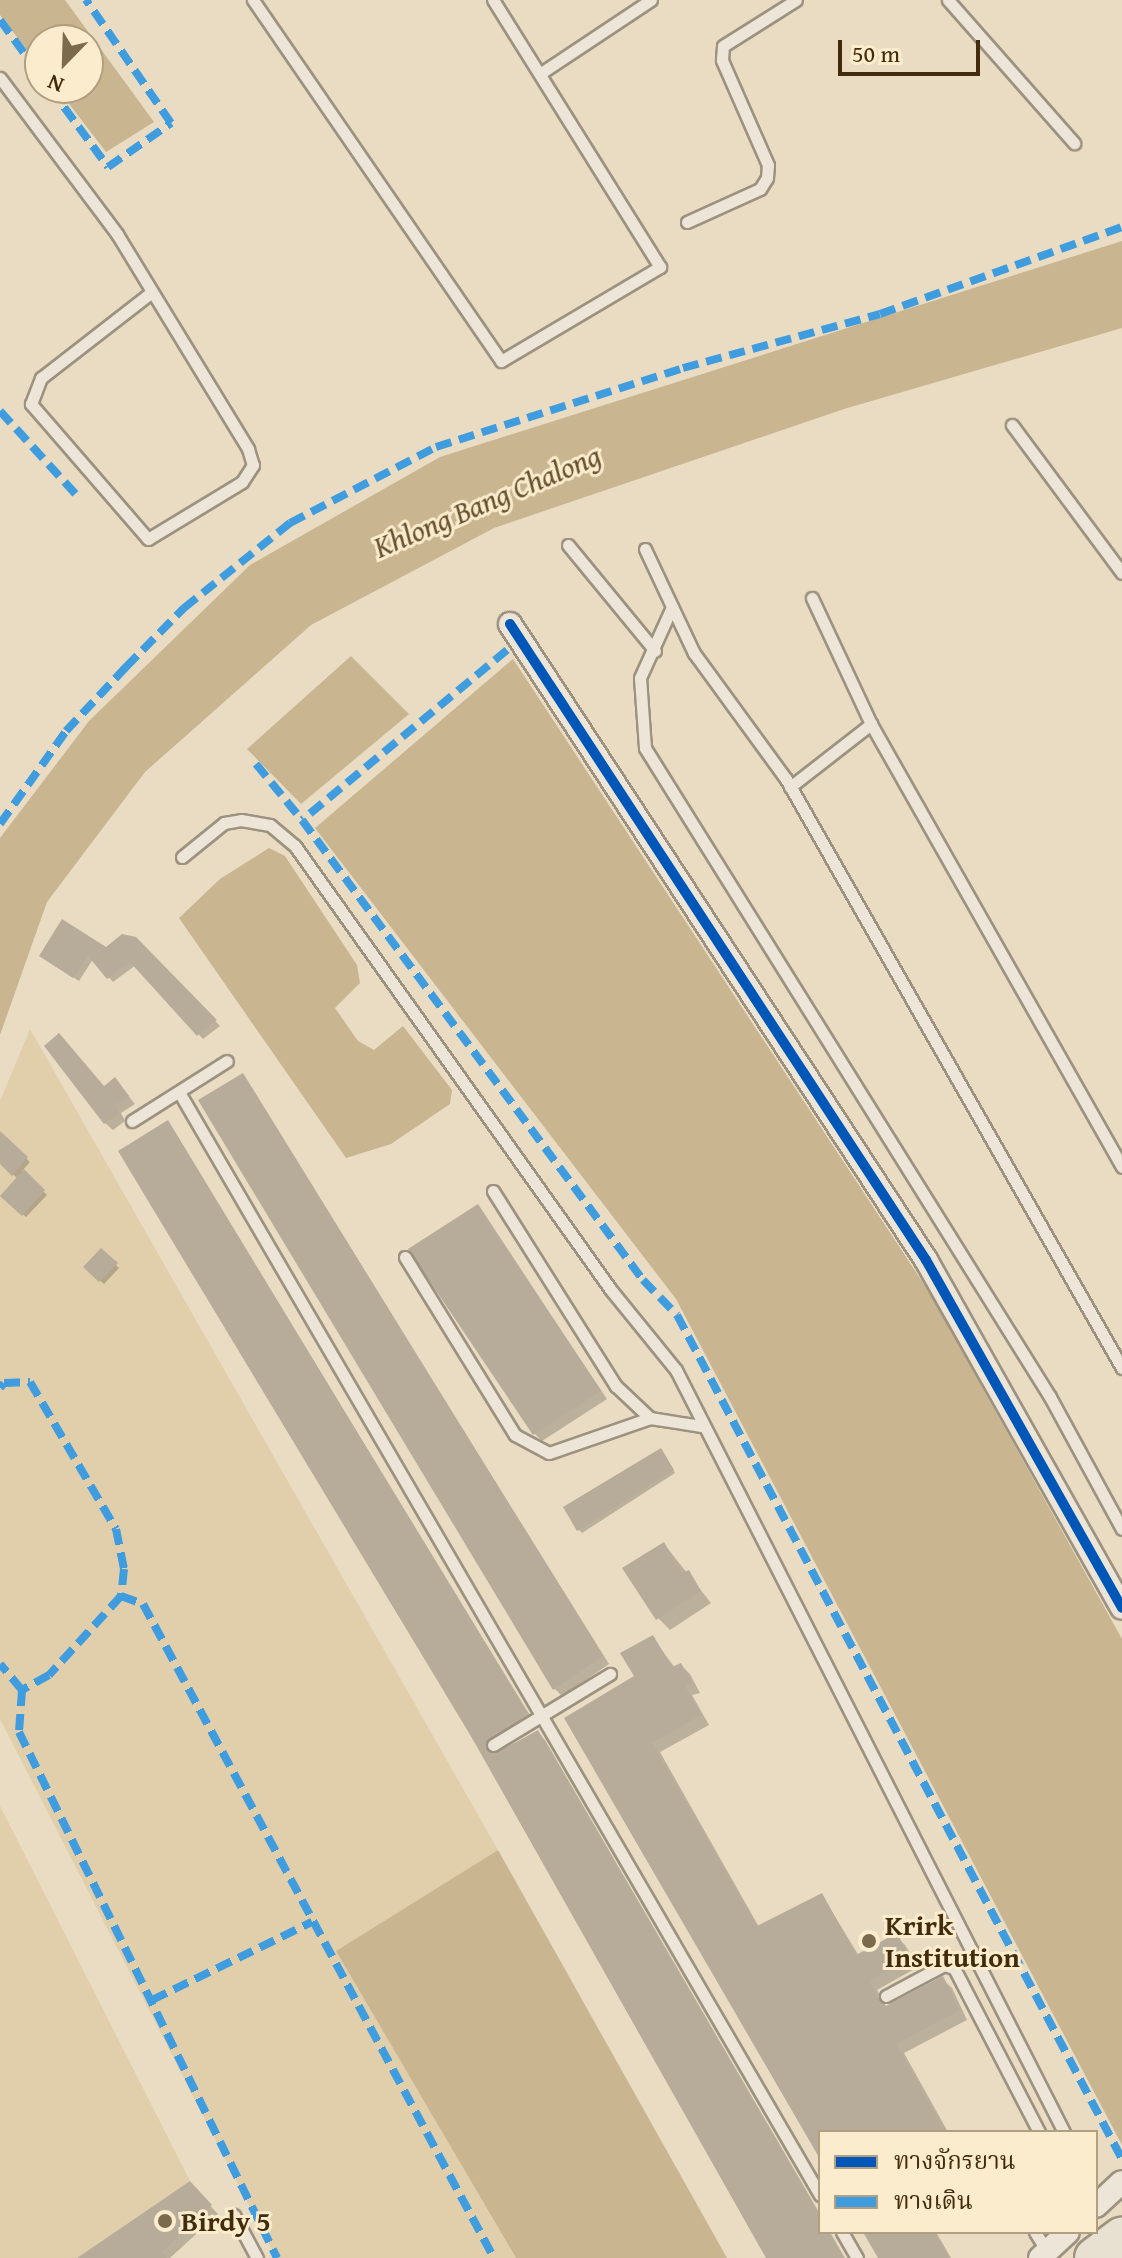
<!DOCTYPE html>
<html>
<head>
<meta charset="utf-8">
<style>
  body { margin:0 }
  #map { position:relative; width:1122px; height:2258px; overflow:hidden; background:#e9dcc2; font-family:"Gentium Book Plus","Noto Serif Thai",serif }
  div>[style] { position:absolute }
  [style*='--x'] { left:calc(var(--x)*1px); top:calc(var(--y)*1px); width:calc(var(--w)*1px); rotate:calc(var(--a)*1deg) }
  .green>* { inset:0; background:#e1ceaa }
  .water>* { inset:0; background:#c9b590 }
  .shadow>* { inset:0; background:#0003 }
  .building>* { inset:0; background:#b6ac99 }
  .roads { filter:drop-shadow(2px 0 #9c927f) drop-shadow(-2px 0 #9c927f) drop-shadow(0 2px #9c927f) drop-shadow(0 -2px #9c927f) }
  .lane>* { height:11px; margin:-5.5px; padding:0 5.5px; transform-origin:5.5px; border-radius:5.5px; background:#ece5d8 }
  .street>* { height:22px; margin:-11px; padding:0 11px; transform-origin:11px; border-radius:11px; background:#ece5d8 }
  .highway>* { height:40px; margin:-20px; padding:0 20px; transform-origin:20px; border-radius:20px; background:#e8e1d1 }
  .quiet>* { height:8px; margin-top:-4px; transform-origin:0; background:repeating-linear-gradient(90deg,#3f9cde 0 16px,transparent 0 24px) }
  .cycleway>* { height:10px; margin:-5px; padding:0 5px; transform-origin:5px; border-radius:5px; background:#0057b8 }
  .dots>* { width:22px; height:22px; translate:-50% -50%; box-sizing:border-box; border:4px solid #fbeccd; border-radius:50% }
  span { translate:-50% -50%; white-space:nowrap; text-align:center; line-height:1.15; -webkit-text-stroke:6px #fbeccd; paint-order:stroke }
  .poi-label { font-size:28px; color:#422c0d; font-weight:700 }
  .left { translate:0 -50%; text-align:left }
  .water-label { font-size:30px; color:#66502e; font-style:italic }
  .legend { position:absolute; left:818px; top:2130px; width:280px; height:104px; box-sizing:border-box; background:#fbeccd; border:2px solid #b19f80; margin:0; padding:10px 14px; list-style:none; font-size:24px; color:#422c0d }
  .legend li { display:flex; align-items:center; gap:16px; height:40px }
  .legend b { width:40px; border:2px solid #b19f80 }
  .north { position:absolute; left:24px; top:24px; width:80px; height:80px; box-sizing:border-box; background:#fbeccd; border:2px solid #b19f80; border-radius:50%; rotate:203deg; font-size:22px; font-weight:700; line-height:32px; text-align:center; color:#422c0d }
  .north::after { content:''; display:block; margin:auto; width:28px; height:36px; background:#7c6a4c; clip-path:polygon(50% 0,100% 100%,50% 72%,0 100%) }
  .scale { position:absolute; left:838px; top:40px; width:142px; height:36px; box-sizing:border-box; border:4px solid #422c0d; border-top:0; padding-left:10px; font-size:24px; line-height:28px; white-space:nowrap; color:#422c0d; -webkit-text-stroke:6px #fbeccd; paint-order:stroke }
</style>
</head>
<body>
<div id="map">
  <div class="green">
    <i style="clip-path:polygon(30px 1029px,498px 1850px,336px 1951px,516px 2258px,276px 2258px,0 1719px,0 1101px)"></i>
    <i style="clip-path:polygon(0 1806px,190px 2181px,77px 2258px,0 2258px)"></i>
  </div>
  <div class="water">
    <i style="clip-path:polygon(0 0,65px 0,154px 122px,106px 152px,57px 88px,88px 88px,88px 40px,40px 40px,40px 67px,0 15px)"></i>
    <i style="clip-path:polygon(1122px 241px,1122px 328px,844px 409px,494px 528px,311px 625px,145px 772px,47px 902px,0 1035px,0 838px,89px 721px,250px 565px,440px 457px)"></i>
    <i style="clip-path:polygon(351px 656px,409px 714px,301px 804px,247px 749px)"></i>
    <i style="clip-path:polygon(513px 659px,931px 1295px,1122px 1639px,1122px 2145px,676px 1299px,315px 828px)"></i>
    <i style="clip-path:polygon(269px 848px,285px 856px,357px 965px,360px 983px,335px 1008px,358px 1041px,374px 1050px,403px 1026px,452px 1090px,450px 1104px,391px 1144px,346px 1158px,179px 918px,220px 879px)"></i>
    <i style="clip-path:polygon(498px 1850px,727px 2258px,516px 2258px,336px 1951px)"></i>
  </div>
  <div class="shadow">
    <i style="clip-path:polygon(135px 939px,220px 1026px,203px 1039px,136px 965px,113px 982px,93px 959px,79px 981px,41px 956px,106px 949px)"></i>
    <i style="clip-path:polygon(242px 1075px,609px 1664px,562px 1696px,554px 1688px)"></i>
    <i style="clip-path:polygon(115px 1079px,135px 1104px,121px 1113px,125px 1121px,113px 1130px,105px 1123px,105px 1088px)"></i>
    <i style="clip-path:polygon(168px 1122px,534px 1722px,495px 1746px,493px 1753px,538px 1733px,545px 1740px,820px 2214px,820px 2232px,830px 2232px,845px 2258px,769px 2258px,473px 1737px)"></i>
    <i style="clip-path:polygon(2px 1136px,30px 1162px,22px 1171px,47px 1195px,26px 1217px,2px 1197px,18px 1179px,0 1162px)"></i>
    <i style="clip-path:polygon(478px 1206px,607px 1399px,542px 1441px,534px 1433px)"></i>
    <i style="clip-path:polygon(101px 1251px,119px 1268px,104px 1284px,85px 1267px)"></i>
    <i style="clip-path:polygon(664px 1454px,675px 1473px,582px 1533px,579px 1530px,565px 1508px)"></i>
    <i style="clip-path:polygon(664px 1544px,711px 1603px,670px 1630px,658px 1618px)"></i>
    <i style="clip-path:polygon(653px 1638px,675px 1668px,681px 1665px,690px 1674px,700px 1693px,692px 1695px,709px 1725px,660px 1752px,759px 1927px,822px 1895px,859px 1956px,896px 1936px,905px 1945px,918px 1967px,877px 1990px,887px 2008px,942px 1979px,952px 1988px,967px 2020px,904px 2053px,948px 2132px,820px 2132px,820px 2155px,567px 1718px,637px 1677px)"></i>
    <i style="clip-path:polygon(189px 2183px,218px 2214px,170px 2258px,78px 2258px)"></i>
    <i style="clip-path:polygon(865px 2232px,936px 2232px,951px 2258px,880px 2258px)"></i>
  </div>
  <div class="building">
    <i style="clip-path:polygon(62px 919px,106px 947px,122px 934px,136px 937px,217px 1020px,197px 1036px,130px 962px,107px 979px,88px 956px,73px 978px,39px 956px)"></i>
    <i style="clip-path:polygon(59px 1033px,104px 1086px,115px 1077px,129px 1096px,115px 1105px,119px 1113px,104px 1124px,44px 1046px)"></i>
    <i style="clip-path:polygon(243px 1073px,603px 1656px,553px 1690px,198px 1100px)"></i>
    <i style="clip-path:polygon(168px 1120px,528px 1714px,488px 1738px,485px 1749px,497px 1753px,538px 1730px,820px 2216px,820px 2232px,829px 2232px,844px 2258px,766px 2258px,472px 1738px,118px 1151px)"></i>
    <i style="clip-path:polygon(0 1131px,28px 1157px,12px 1176px,0 1164px)"></i>
    <i style="clip-path:polygon(24px 1169px,45px 1190px,22px 1216px,0 1196px)"></i>
    <i style="clip-path:polygon(478px 1204px,601px 1391px,533px 1435px,408px 1249px)"></i>
    <i style="clip-path:polygon(101px 1248px,118px 1263px,99px 1282px,83px 1267px)"></i>
    <i style="clip-path:polygon(661px 1448px,674px 1470px,577px 1531px,563px 1507px)"></i>
    <i style="clip-path:polygon(664px 1542px,682px 1573px,689px 1570px,701px 1591px,656px 1620px,622px 1568px)"></i>
    <i style="clip-path:polygon(653px 1635px,672px 1667px,681px 1663px,693px 1684px,685px 1686px,701px 1715px,652px 1743px,757px 1926px,822px 1893px,856px 1955px,897px 1933px,910px 1958px,870px 1981px,884px 2007px,943px 1976px,960px 2010px,896px 2044px,946px 2132px,820px 2132px,820px 2159px,564px 1718px,634px 1676px,620px 1653px)"></i>
    <i style="clip-path:polygon(190px 2181px,212px 2205px,163px 2251px,166px 2258px,77px 2258px)"></i>
    <i style="clip-path:polygon(863px 2232px,934px 2232px,949px 2258px,878px 2258px)"></i>
  </div>
  <div class="roads">
    <div class="lane">
      <i style="--x:253;--y:0;--w:438;--a:55.5"></i>
      <i style="--x:501;--y:361;--w:185;--a:-30.6"></i>
      <i style="--x:660;--y:267;--w:315;--a:-122"></i>
      <i style="--x:948;--y:0;--w:191;--a:48.6"></i>
      <i style="--x:541;--y:73;--w:132;--a:-33.6"></i>
      <i style="--x:0;--y:78;--w:195;--a:53.1"></i>
      <i style="--x:117;--y:234;--w:252;--a:58.6"></i>
      <i style="--x:248;--y:449;--w:17;--a:73"></i>
      <i style="--x:253;--y:465;--w:20;--a:123"></i>
      <i style="--x:242;--y:482;--w:110;--a:148.8"></i>
      <i style="--x:148;--y:539;--w:179;--a:-130.9"></i>
      <i style="--x:31;--y:404;--w:28;--a:-69"></i>
      <i style="--x:41;--y:378;--w:140;--a:-37.8"></i>
      <i style="--x:687;--y:222;--w:80;--a:-24.3"></i>
      <i style="--x:760;--y:189;--w:13;--a:-58"></i>
      <i style="--x:767;--y:178;--w:13;--a:-86"></i>
      <i style="--x:768;--y:165;--w:115;--a:-113.7"></i>
      <i style="--x:722;--y:60;--w:14;--a:-86"></i>
      <i style="--x:723;--y:46;--w:86;--a:-32.2"></i>
      <i style="--x:1012;--y:425;--w:184;--a:53.4"></i>
      <i style="--x:568;--y:545;--w:137;--a:50.6"></i>
      <i style="--x:645;--y:549;--w:115;--a:64.8"></i>
      <i style="--x:694;--y:653;--w:156;--a:53.9"></i>
      <i style="--x:786;--y:779;--w:678;--a:60.3"></i>
      <i style="--x:812;--y:598;--w:139;--a:64.9"></i>
      <i style="--x:871;--y:724;--w:509;--a:60.46"></i>
      <i style="--x:672;--y:607;--w:78;--a:114.3"></i>
      <i style="--x:640;--y:678;--w:70;--a:85.9"></i>
      <i style="--x:645;--y:748;--w:765;--a:58.03"></i>
      <i style="--x:1050;--y:1397;--w:150;--a:61.4"></i>
      <i style="--x:790;--y:787;--w:103;--a:-37.9"></i>
      <i style="--x:182;--y:857;--w:54;--a:-39"></i>
      <i style="--x:224;--y:823;--w:17;--a:-10"></i>
      <i style="--x:241;--y:820;--w:29;--a:10"></i>
      <i style="--x:270;--y:825;--w:33;--a:40"></i>
      <i style="--x:295;--y:846;--w:545;--a:54.56"></i>
      <i style="--x:611;--y:1290;--w:103;--a:50.9"></i>
      <i style="--x:676;--y:1370;--w:855;--a:63.02"></i>
      <i style="--x:179;--y:1092;--w:1276;--a:59.84"></i>
      <i style="--x:132;--y:1121;--w:112;--a:-32.3"></i>
      <i style="--x:493;--y:1191;--w:231;--a:57.8"></i>
      <i style="--x:616;--y:1386;--w:47;--a:43.3"></i>
      <i style="--x:405;--y:1257;--w:209;--a:58.3"></i>
      <i style="--x:515;--y:1435;--w:38;--a:28"></i>
      <i style="--x:549;--y:1453;--w:107;--a:-19.1"></i>
      <i style="--x:650;--y:1418;--w:52;--a:8.9"></i>
      <i style="--x:493;--y:1745;--w:137;--a:-31.3"></i>
      <i style="--x:886;--y:1996;--w:66;--a:-28.1"></i>
      <i style="--x:944;--y:1965;--w:10;--a:17"></i>
      <i style="--x:954;--y:1968;--w:185;--a:62.6"></i>
      <i style="--x:234;--y:2215;--w:49;--a:61.9"></i>
      <i style="--x:842;--y:2232;--w:30;--a:60"></i>
      <i style="--x:1035;--y:2232;--w:22;--a:58"></i>
    </div>
    <div class="street">
      <i style="--x:510;--y:624;--w:760;--a:56.81"></i>
      <i style="--x:926;--y:1260;--w:399;--a:60.6"></i>
      <i style="--x:1096;--y:2206;--w:35;--a:-43"></i>
      <i style="--x:1040;--y:2258;--w:38;--a:-43"></i>
    </div>
    <div class="highway">
      <i style="--x:1095;--y:2258;--w:34;--a:-37"></i>
    </div>
  </div>
  <div class="quiet">
    <i style="--x:0;--y:20;--w:68;--a:54"></i>
    <i style="--x:50;--y:88;--w:98;--a:53.7"></i>
    <i style="--x:108;--y:167;--w:77;--a:-34.9"></i>
    <i style="--x:171;--y:123;--w:150;--a:-124.6"></i>
    <i style="--x:0;--y:411;--w:119;--a:47.7"></i>
    <i style="--x:507;--y:650;--w:266;--a:140.3"></i>
    <i style="--x:302;--y:820;--w:573;--a:53.45"></i>
    <i style="--x:643;--y:1280;--w:49;--a:45.8"></i>
    <i style="--x:677;--y:1315;--w:954;--a:62.2"></i>
    <i style="--x:256;--y:764;--w:72;--a:50.6"></i>
    <i style="--x:0;--y:824;--w:114;--a:-54.6"></i>
    <i style="--x:66;--y:731;--w:88;--a:-46.8"></i>
    <i style="--x:126;--y:667;--w:83;--a:-45.5"></i>
    <i style="--x:184;--y:608;--w:136;--a:-38.7"></i>
    <i style="--x:290;--y:523;--w:165;--a:-27.5"></i>
    <i style="--x:436;--y:447;--w:259;--a:-17.7"></i>
    <i style="--x:683;--y:368;--w:204;--a:-15.3"></i>
    <i style="--x:880;--y:314;--w:257;--a:-19.8"></i>
    <i style="--x:0;--y:1388;--w:6;--a:-51"></i>
    <i style="--x:4;--y:1383;--w:26;--a:-2"></i>
    <i style="--x:30;--y:1382;--w:170;--a:59.7"></i>
    <i style="--x:116;--y:1529;--w:41;--a:78.7"></i>
    <i style="--x:124;--y:1569;--w:27;--a:96"></i>
    <i style="--x:121;--y:1596;--w:107;--a:132.3"></i>
    <i style="--x:49;--y:1675;--w:31;--a:151"></i>
    <i style="--x:22;--y:1690;--w:34;--a:-130"></i>
    <i style="--x:121;--y:1596;--w:23;--a:20"></i>
    <i style="--x:143;--y:1604;--w:742;--a:61.78"></i>
    <i style="--x:22;--y:1690;--w:42;--a:94.1"></i>
    <i style="--x:19;--y:1732;--w:586;--a:63.87"></i>
    <i style="--x:152;--y:2000;--w:178;--a:-26"></i>
  </div>
  <div class="cycleway">
    <i style="--x:510;--y:624;--w:760;--a:56.81"></i>
    <i style="--x:926;--y:1260;--w:399;--a:60.6"></i>
  </div>
  <div class="dots">
    <i style="left:869px;top:1941px;background:#7c6a4c"></i>
    <i style="left:165px;top:2221px;background:#7c6a4c"></i>
  </div>
  <div class="poi-label">
    <span class="left" style="left:885px;top:1941px">Krirk<br>Institution</span>
    <span class="left" style="left:181px;top:2221px">Birdy 5</span>
  </div>
  <div class="water-label">
    <span style="left:487px;top:501px;rotate:-23deg">Khlong Bang Chalong</span>
  </div>
  <ul class="legend">
  <li><b style="height:10px;background:#0057b8"></b>ทางจักรยาน</li>
  <li><b style="height:10px;background:#3f9cde"></b>ทางเดิน</li>
  </ul>
  <div class="north">N</div>
  <div class="scale">50 m</div>
</div>
</body>
</html>
